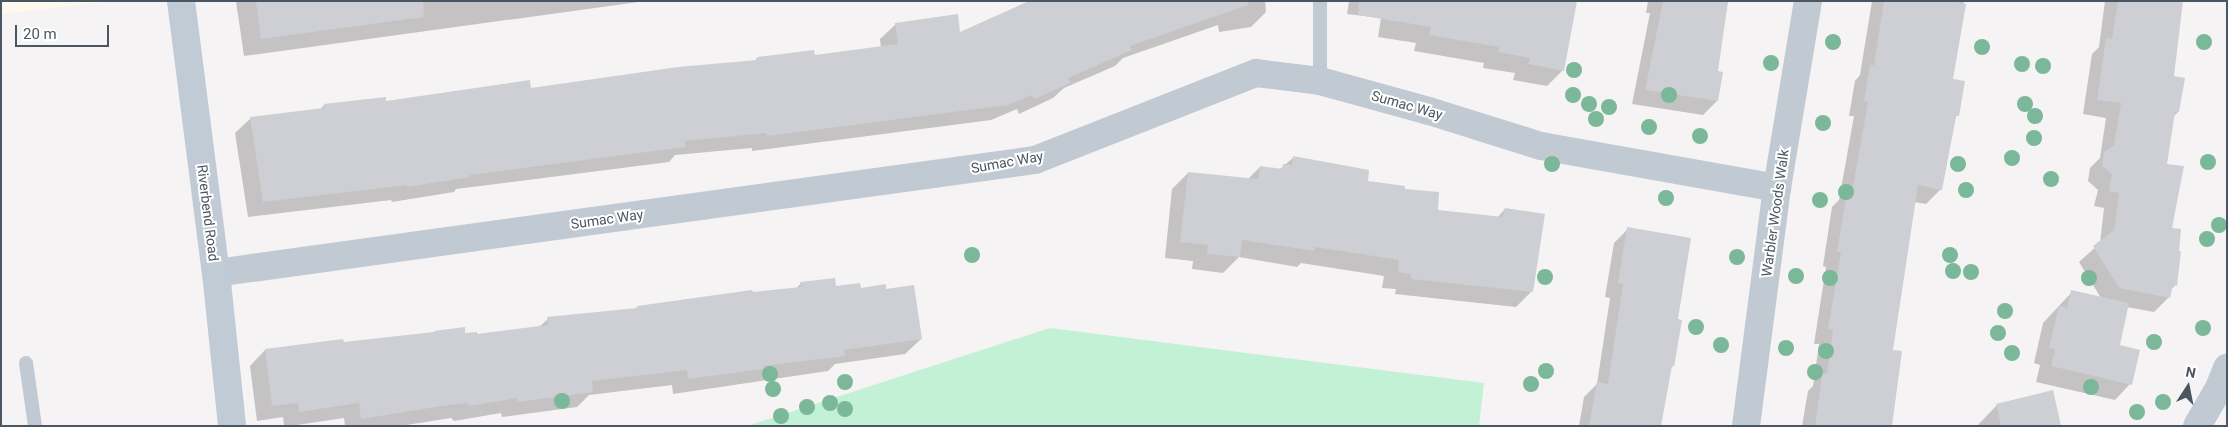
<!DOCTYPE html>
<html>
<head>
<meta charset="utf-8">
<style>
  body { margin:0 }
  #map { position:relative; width:2228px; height:427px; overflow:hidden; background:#f5f3f3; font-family:Roboto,sans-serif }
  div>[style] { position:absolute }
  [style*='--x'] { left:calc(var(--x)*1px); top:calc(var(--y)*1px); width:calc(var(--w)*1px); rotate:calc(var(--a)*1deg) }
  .commercial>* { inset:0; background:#fdf9ef }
  .green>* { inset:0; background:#c3f1d5 }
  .shadow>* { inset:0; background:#0003 }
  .building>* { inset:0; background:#cdcfd5 }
  .lane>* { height:14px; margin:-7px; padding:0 7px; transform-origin:7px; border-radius:7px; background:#c1cad2 }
  .street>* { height:28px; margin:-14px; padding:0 14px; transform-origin:14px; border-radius:14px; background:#c1cad2 }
  .secondary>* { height:28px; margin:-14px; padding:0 14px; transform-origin:14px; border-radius:14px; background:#c1cbd6 }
  .trees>* { width:16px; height:16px; margin:-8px; border-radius:50%; background:#7bb799 }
  span { translate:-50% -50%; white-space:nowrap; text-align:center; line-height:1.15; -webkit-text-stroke:4px #fff; paint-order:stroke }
  .street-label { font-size:14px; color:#4a5661 }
  .frame { position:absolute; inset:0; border:2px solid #4a5661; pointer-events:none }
  .north { position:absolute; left:2163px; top:362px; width:50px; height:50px; -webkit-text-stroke:4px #fff; paint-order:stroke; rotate:11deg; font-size:14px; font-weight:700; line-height:20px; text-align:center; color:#4a5661 }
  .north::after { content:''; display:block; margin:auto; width:18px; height:22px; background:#4a5661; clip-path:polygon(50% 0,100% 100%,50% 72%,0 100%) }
  .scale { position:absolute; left:15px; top:25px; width:94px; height:22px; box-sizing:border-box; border:2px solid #4a5661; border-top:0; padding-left:6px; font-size:15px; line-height:18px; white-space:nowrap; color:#4a5661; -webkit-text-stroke:4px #fff; paint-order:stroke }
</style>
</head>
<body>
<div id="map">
  <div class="commercial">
    <i style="clip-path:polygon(1px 1px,110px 1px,1px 14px)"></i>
  </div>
  <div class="green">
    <i style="clip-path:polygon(1050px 328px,1484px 383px,1479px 426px,747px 426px)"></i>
  </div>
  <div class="shadow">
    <i style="clip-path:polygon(236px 1px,646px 1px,244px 56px)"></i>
    <i style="clip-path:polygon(1032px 1px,1265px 1px,1266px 12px,1251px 27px,1219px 32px,1218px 25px,1123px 58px,1115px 66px,1064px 88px,1053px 98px,1019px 114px,1017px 109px,991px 120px,752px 151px,752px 148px,675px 155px,669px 162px,456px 189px,454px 192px,392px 202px,391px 200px,248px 217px,235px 133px,251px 118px,320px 110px,324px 105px,385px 103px,530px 89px,754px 62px,757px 58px,814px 57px,881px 48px,880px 39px,896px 24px,959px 34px)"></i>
    <i style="clip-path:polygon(1349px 1px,1575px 1px,1563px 70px,1547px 86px,1513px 80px,1515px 73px,1483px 68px,1484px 63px,1414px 51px,1416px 43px,1378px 37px,1381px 18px,1347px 14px)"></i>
    <i style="clip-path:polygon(1648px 1px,1728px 1px,1716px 72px,1717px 101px,1703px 115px,1632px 104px,1650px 13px,1646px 13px)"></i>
    <i style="clip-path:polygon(1872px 1px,1964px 1px,1952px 80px,1963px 82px,1941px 189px,1926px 204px,1914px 202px,1892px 351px,1885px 426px,1802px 426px,1808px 391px,1813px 386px,1819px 344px,1814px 344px,1826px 267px,1823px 266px,1832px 207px,1839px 200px,1854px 116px,1849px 116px,1855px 81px,1860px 75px)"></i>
    <i style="clip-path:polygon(2105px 1px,2182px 1px,2173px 77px,2178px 112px,2173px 117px,2166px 165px,2175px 285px,2171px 290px,2169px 297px,2154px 312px,2127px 307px,2119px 346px,2130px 384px,2115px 400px,2036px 382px,2040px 365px,2034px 363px,2043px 323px,2072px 292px,2101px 298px,2079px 262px,2100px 243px,2104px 208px,2094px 206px,2098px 190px,2088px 181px,2090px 168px,2100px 158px,2106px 118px,2083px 114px,2092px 54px,2099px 47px)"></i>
    <i style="clip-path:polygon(1294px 157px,1366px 182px,1403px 190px,1436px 212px,1497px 218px,1505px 209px,1532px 291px,1516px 307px,1395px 294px,1396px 289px,1382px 288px,1384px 276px,1301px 263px,1297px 267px,1239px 257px,1223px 273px,1192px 269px,1193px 261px,1165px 258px,1172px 189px,1188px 173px,1248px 179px,1260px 167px,1279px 170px)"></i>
    <i style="clip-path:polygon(1628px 229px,1660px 426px,1579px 426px,1584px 397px,1597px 384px,1610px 298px,1605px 297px,1614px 243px)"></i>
    <i style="clip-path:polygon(801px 283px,885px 291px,921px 339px,905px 354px,835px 364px,828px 371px,673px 394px,672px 385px,589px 395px,577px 407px,502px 417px,501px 413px,454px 421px,451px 418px,400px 426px,345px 426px,344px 418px,290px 426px,284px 426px,283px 417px,257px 421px,250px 366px,265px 350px,464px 334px,476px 336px,539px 327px,548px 319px,635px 310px,637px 307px,796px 289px)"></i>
    <i style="clip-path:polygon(1997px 405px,2060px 426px,1977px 426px)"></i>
  </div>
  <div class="building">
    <i style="clip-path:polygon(256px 1px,423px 1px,424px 17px,261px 39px)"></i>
    <i style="clip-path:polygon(1029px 1px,1248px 1px,1248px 5px,1130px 46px,1132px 50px,1068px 78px,1070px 83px,1034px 99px,1032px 95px,1008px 105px,767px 136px,767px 133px,685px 141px,685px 147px,470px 175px,470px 177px,407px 187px,407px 185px,263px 202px,250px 117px,324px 108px,324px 104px,386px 97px,386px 101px,530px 80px,531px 88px,678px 67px,757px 60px,757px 57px,814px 50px,815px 55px,898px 44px,895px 23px,958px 14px,960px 32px)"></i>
    <i style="clip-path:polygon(1359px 1px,1577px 1px,1564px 71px,1528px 64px,1530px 58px,1498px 52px,1499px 47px,1429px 35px,1431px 27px,1358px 15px)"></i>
    <i style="clip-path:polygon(1663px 1px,1728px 1px,1718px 71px,1723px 72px,1718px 101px,1645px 90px)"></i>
    <i style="clip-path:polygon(1884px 1px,1950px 1px,1966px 4px,1953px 79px,1965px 81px,1959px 116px,1956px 116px,1942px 190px,1918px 185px,1893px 350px,1902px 351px,1892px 426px,1815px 426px,1822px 375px,1827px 373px,1833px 330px,1828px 329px,1841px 252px,1837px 252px,1847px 191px,1852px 192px,1868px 102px,1864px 101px,1870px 65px,1874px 65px)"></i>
    <i style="clip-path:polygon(2118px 1px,2183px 1px,2174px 76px,2185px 78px,2179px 112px,2175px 112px,2167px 164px,2184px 166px,2172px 228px,2181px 229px,2179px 251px,2181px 251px,2177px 286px,2173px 285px,2170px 298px,2119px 288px,2093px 246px,2114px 230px,2119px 193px,2109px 191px,2112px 174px,2102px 166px,2104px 152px,2114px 145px,2121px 103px,2097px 100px,2106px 38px,2112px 39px)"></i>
    <i style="clip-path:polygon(1293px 156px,1369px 170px,1368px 181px,1405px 186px,1405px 189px,1439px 192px,1438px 210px,1503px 217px,1505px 208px,1545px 214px,1533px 292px,1411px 279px,1411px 274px,1398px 272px,1399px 260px,1315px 247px,1314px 251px,1242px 240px,1240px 257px,1207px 254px,1208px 245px,1180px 242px,1188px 172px,1258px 179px,1260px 166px,1282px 169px,1283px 164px,1292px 165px)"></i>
    <i style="clip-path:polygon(1627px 227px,1691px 238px,1678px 319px,1682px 320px,1674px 367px,1672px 366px,1661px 426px,1589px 426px,1597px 382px,1608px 384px,1623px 284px,1618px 283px)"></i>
    <i style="clip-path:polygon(835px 278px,836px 286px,860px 283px,861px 288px,886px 284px,886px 289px,914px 285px,922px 339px,844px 350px,845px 356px,763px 366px,763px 369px,688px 379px,687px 370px,592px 381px,593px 392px,517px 402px,517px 398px,470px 406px,467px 403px,442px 406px,361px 419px,359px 403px,299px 412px,298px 403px,272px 406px,265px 349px,343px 339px,344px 342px,434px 332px,434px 331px,465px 327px,465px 333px,477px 332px,477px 334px,548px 325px,547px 317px,637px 308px,637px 306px,752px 290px,753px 292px,801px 287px,800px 282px)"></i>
    <i style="clip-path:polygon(2071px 290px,2129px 303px,2120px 345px,2140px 350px,2132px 385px,2051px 366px,2055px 349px,2049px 348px,2059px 306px,2067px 308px)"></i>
    <i style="clip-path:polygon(2053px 390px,2061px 426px,2001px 426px,1996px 404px)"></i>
  </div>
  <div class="lane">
    <i style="--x:1320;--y:1;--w:80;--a:90"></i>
    <i style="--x:26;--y:363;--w:64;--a:81.9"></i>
  </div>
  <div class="street">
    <i style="--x:216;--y:273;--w:827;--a:-7.86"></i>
    <i style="--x:1035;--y:160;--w:238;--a:-21.5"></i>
    <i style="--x:1256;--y:73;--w:64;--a:7.1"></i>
    <i style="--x:1320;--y:81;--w:113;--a:15.4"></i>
    <i style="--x:1429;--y:111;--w:117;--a:17.4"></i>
    <i style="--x:1541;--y:146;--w:240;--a:10.1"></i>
    <i style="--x:1746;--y:426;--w:240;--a:-82.6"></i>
    <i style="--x:1777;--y:188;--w:190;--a:-80.6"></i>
    <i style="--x:2197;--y:426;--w:44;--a:-59.9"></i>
    <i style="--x:2219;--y:388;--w:22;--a:-68"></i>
  </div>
  <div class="secondary">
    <i style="--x:181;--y:1;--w:274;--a:82.7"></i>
    <i style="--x:216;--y:273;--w:154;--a:84"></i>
  </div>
  <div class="trees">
    <i style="left:1833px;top:42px"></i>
    <i style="left:2204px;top:42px"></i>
    <i style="left:1982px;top:47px"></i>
    <i style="left:1771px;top:63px"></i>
    <i style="left:2022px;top:64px"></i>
    <i style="left:2043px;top:66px"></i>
    <i style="left:1574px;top:70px"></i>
    <i style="left:1573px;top:95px"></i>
    <i style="left:1669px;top:95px"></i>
    <i style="left:1589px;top:104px"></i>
    <i style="left:2025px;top:104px"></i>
    <i style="left:1609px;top:107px"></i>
    <i style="left:2035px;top:116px"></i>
    <i style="left:1596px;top:119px"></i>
    <i style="left:1823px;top:123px"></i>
    <i style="left:1649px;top:127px"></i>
    <i style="left:1700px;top:136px"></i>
    <i style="left:2034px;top:138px"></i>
    <i style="left:2012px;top:158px"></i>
    <i style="left:2208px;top:162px"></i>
    <i style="left:1552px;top:164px"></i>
    <i style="left:1958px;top:164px"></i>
    <i style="left:2051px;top:179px"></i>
    <i style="left:1966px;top:190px"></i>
    <i style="left:1846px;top:192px"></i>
    <i style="left:1666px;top:198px"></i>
    <i style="left:1820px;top:200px"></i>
    <i style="left:2219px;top:225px"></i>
    <i style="left:2207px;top:239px"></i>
    <i style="left:972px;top:255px"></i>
    <i style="left:1950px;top:255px"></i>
    <i style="left:1737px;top:257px"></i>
    <i style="left:1953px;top:271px"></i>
    <i style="left:1971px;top:272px"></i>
    <i style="left:1796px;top:276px"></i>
    <i style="left:1545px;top:277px"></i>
    <i style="left:1830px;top:278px"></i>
    <i style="left:2089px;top:278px"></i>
    <i style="left:2005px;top:311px"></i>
    <i style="left:1696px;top:327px"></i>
    <i style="left:2203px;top:328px"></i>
    <i style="left:1998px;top:333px"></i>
    <i style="left:2154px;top:342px"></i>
    <i style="left:1721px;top:345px"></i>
    <i style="left:1786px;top:348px"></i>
    <i style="left:1826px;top:351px"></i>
    <i style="left:2012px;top:353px"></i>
    <i style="left:1546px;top:371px"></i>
    <i style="left:1815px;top:372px"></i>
    <i style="left:770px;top:374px"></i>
    <i style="left:845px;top:382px"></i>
    <i style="left:1531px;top:384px"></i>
    <i style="left:2091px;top:387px"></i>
    <i style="left:773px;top:389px"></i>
    <i style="left:562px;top:401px"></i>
    <i style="left:2163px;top:402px"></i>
    <i style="left:830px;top:403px"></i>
    <i style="left:807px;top:407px"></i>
    <i style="left:845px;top:409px"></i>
    <i style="left:2137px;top:412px"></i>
    <i style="left:781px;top:416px"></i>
  </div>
  <div class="street-label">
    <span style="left:1407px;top:105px;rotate:16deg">Sumac Way</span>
    <span style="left:1007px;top:162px;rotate:-10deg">Sumac Way</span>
    <span style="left:208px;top:213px;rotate:83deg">Riverbend Road</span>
    <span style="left:1775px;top:213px;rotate:-82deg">Warbler Woods Walk</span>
    <span style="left:607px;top:219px;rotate:-8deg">Sumac Way</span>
  </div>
  <div class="frame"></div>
  <div class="north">N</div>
  <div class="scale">20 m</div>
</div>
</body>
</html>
